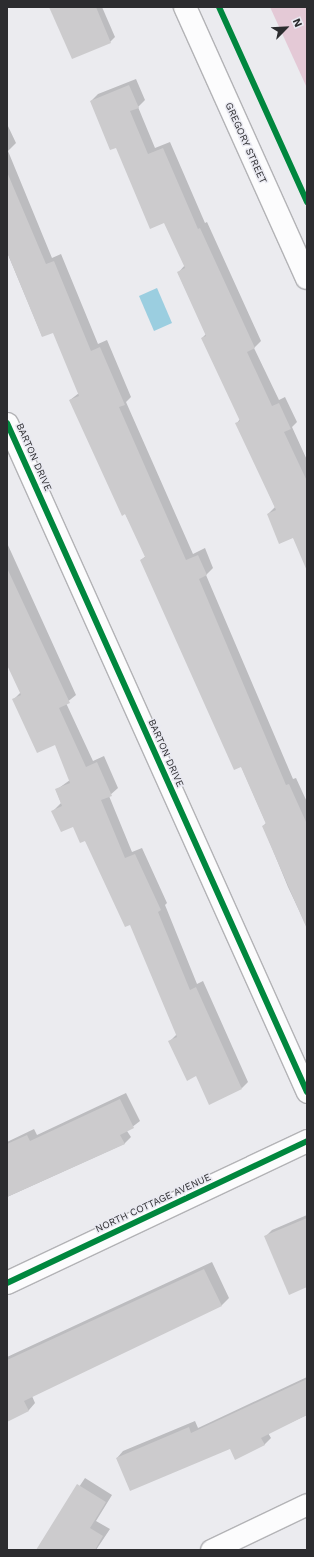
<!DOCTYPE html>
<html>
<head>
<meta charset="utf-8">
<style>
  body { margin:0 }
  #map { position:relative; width:314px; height:1557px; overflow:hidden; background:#ebebef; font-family:"Work Sans",sans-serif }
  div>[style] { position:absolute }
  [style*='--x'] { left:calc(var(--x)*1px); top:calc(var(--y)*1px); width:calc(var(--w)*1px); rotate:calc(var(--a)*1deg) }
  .green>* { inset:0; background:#e4c9d6 }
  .water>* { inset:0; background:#9bcee0 }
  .shadow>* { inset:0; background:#0003 }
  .building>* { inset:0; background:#cccbcd }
  .roads { filter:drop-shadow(1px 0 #b3b3b6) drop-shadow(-1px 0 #b3b3b6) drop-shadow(0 1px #b3b3b6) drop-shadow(0 -1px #b3b3b6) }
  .minor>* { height:21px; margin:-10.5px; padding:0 10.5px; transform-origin:10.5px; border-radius:10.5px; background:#fcfcfd }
  .tertiary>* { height:22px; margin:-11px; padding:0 11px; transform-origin:11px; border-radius:11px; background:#fcfcfd }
  .cycleway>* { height:6px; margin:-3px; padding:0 3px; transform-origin:3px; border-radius:3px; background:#00873e }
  span { translate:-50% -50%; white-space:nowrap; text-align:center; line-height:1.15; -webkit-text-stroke:3px #e9e9f1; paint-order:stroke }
  .street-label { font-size:10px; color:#2c2c2f }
  .frame { position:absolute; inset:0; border:8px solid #2c2c2f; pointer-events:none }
  .north { position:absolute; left:266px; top:8px; width:40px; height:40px; -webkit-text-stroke:3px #e9e9f1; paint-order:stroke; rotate:66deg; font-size:11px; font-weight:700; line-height:16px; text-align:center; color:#2c2c2f }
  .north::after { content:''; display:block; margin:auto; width:14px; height:18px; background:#2c2c2f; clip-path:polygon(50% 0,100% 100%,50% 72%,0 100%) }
</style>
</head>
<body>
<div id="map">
  <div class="green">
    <i style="clip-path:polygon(270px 7px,307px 7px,307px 88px)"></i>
  </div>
  <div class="water">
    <i style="clip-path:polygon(157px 288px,172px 323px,154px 331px,139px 296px)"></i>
  </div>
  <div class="shadow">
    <i style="clip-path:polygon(51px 7px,102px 7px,115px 37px,110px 42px)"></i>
    <i style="clip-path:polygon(136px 79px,145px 100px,138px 107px,155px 148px,170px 142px,205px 223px,207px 222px,261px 341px,254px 348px,279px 400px,285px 397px,297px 422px,292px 427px,307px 460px,307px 551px,268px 514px,275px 507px,237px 423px,240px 419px,202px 338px,206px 334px,178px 273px,185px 265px,165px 222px,116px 147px,91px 101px,98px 94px)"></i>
    <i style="clip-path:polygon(7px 124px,16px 143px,8px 151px,52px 258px,61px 254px,98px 344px,107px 340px,131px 397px,126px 402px,193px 554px,205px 548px,213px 568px,206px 575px,293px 779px,296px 778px,307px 802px,306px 925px,288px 887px,263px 826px,266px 823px,241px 766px,141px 560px,146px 556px,70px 400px,79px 393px,53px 331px,42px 336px,7px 252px)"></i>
    <i style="clip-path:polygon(7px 543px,76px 695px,66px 703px,93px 761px,104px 756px,118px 788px,109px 796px,132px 852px,142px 848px,167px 903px,165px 905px,197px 984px,203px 981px,248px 1082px,242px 1088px,196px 1075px,170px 1041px,177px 1034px,130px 923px,85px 840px,73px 826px,53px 811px,61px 803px,56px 790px,70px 780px,56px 744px,14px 699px,21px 692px,7px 661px)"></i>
    <i style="clip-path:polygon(126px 1093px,140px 1121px,127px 1131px,131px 1137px,124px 1144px,7px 1197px,7px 1142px,34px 1129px,37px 1135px)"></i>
    <i style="clip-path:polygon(307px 1215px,307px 1286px,265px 1237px,272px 1230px)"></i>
    <i style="clip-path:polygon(212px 1262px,229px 1298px,222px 1305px,32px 1396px,35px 1403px,29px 1410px,7px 1421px,7px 1357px)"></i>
    <i style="clip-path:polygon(307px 1377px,307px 1415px,268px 1433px,271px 1438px,264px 1445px,117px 1458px,123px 1451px,195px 1421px,198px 1428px)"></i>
    <i style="clip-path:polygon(85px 1478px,112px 1495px,96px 1521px,110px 1529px,96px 1550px,37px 1550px)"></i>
  </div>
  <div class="building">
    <i style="clip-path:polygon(49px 7px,96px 7px,111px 43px,72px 59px)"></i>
    <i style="clip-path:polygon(129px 85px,139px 108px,130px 111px,148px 154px,163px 148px,198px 229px,200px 228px,255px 348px,247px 352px,272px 406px,279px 403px,291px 429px,284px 432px,307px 481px,307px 571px,293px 538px,279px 544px,267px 514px,276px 510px,235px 423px,240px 421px,201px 338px,206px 336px,177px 272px,185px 268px,164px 223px,150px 229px,116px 148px,110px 150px,90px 101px)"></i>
    <i style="clip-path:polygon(7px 172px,46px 264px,54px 261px,91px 351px,100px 347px,125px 405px,119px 407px,186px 560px,198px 555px,207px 575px,199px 579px,286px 785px,289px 784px,307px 824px,307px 929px,262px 826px,266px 824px,241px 767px,234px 770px,140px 560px,145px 557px,125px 514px,122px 516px,69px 400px,79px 396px,53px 333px,42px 337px,7px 252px)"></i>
    <i style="clip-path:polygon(7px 568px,70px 703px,59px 708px,86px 767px,97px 762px,112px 796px,101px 800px,125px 858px,135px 854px,161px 910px,158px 912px,190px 990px,196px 987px,242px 1089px,209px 1105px,196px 1076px,187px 1081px,168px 1041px,177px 1037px,130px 925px,125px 927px,85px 841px,80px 843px,73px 827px,61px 832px,51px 811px,62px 806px,55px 789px,70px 783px,55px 745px,37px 753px,12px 699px,21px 695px,7px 665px)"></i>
    <i style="clip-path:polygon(120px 1099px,134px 1128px,120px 1135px,125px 1144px,7px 1197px,7px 1144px,27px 1135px,30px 1141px)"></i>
    <i style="clip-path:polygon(307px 1218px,307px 1287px,289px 1295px,264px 1236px)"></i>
    <i style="clip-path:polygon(204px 1269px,222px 1306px,24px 1401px,29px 1411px,7px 1422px,7px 1360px)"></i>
    <i style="clip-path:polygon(307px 1379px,307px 1415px,261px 1438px,265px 1445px,235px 1460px,230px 1449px,130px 1491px,116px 1458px,189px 1427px,191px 1433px)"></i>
    <i style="clip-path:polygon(77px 1484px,106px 1502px,90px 1528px,103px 1536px,95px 1550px,36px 1550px)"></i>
  </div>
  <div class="roads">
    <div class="minor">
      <i style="--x:7;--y:423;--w:733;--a:65.85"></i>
      <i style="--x:211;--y:1550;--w:106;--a:-25.6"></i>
    </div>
    <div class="tertiary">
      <i style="--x:185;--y:7;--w:297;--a:65.8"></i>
      <i style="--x:7;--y:1283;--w:332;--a:-25.3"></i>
    </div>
  </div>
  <div class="cycleway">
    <i style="--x:219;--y:7;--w:214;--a:65.7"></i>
    <i style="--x:7;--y:423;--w:733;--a:65.85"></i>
    <i style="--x:7;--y:1283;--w:332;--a:-25.3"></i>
  </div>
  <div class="street-label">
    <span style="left:246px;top:143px;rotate:66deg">GREGORY STREET</span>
    <span style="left:34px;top:457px;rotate:66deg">BARTON DRIVE</span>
    <span style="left:166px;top:753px;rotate:66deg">BARTON DRIVE</span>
    <span style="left:153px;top:1203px;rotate:-25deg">NORTH COTTAGE AVENUE</span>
  </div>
  <div class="frame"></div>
  <div class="north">N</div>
</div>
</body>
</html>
